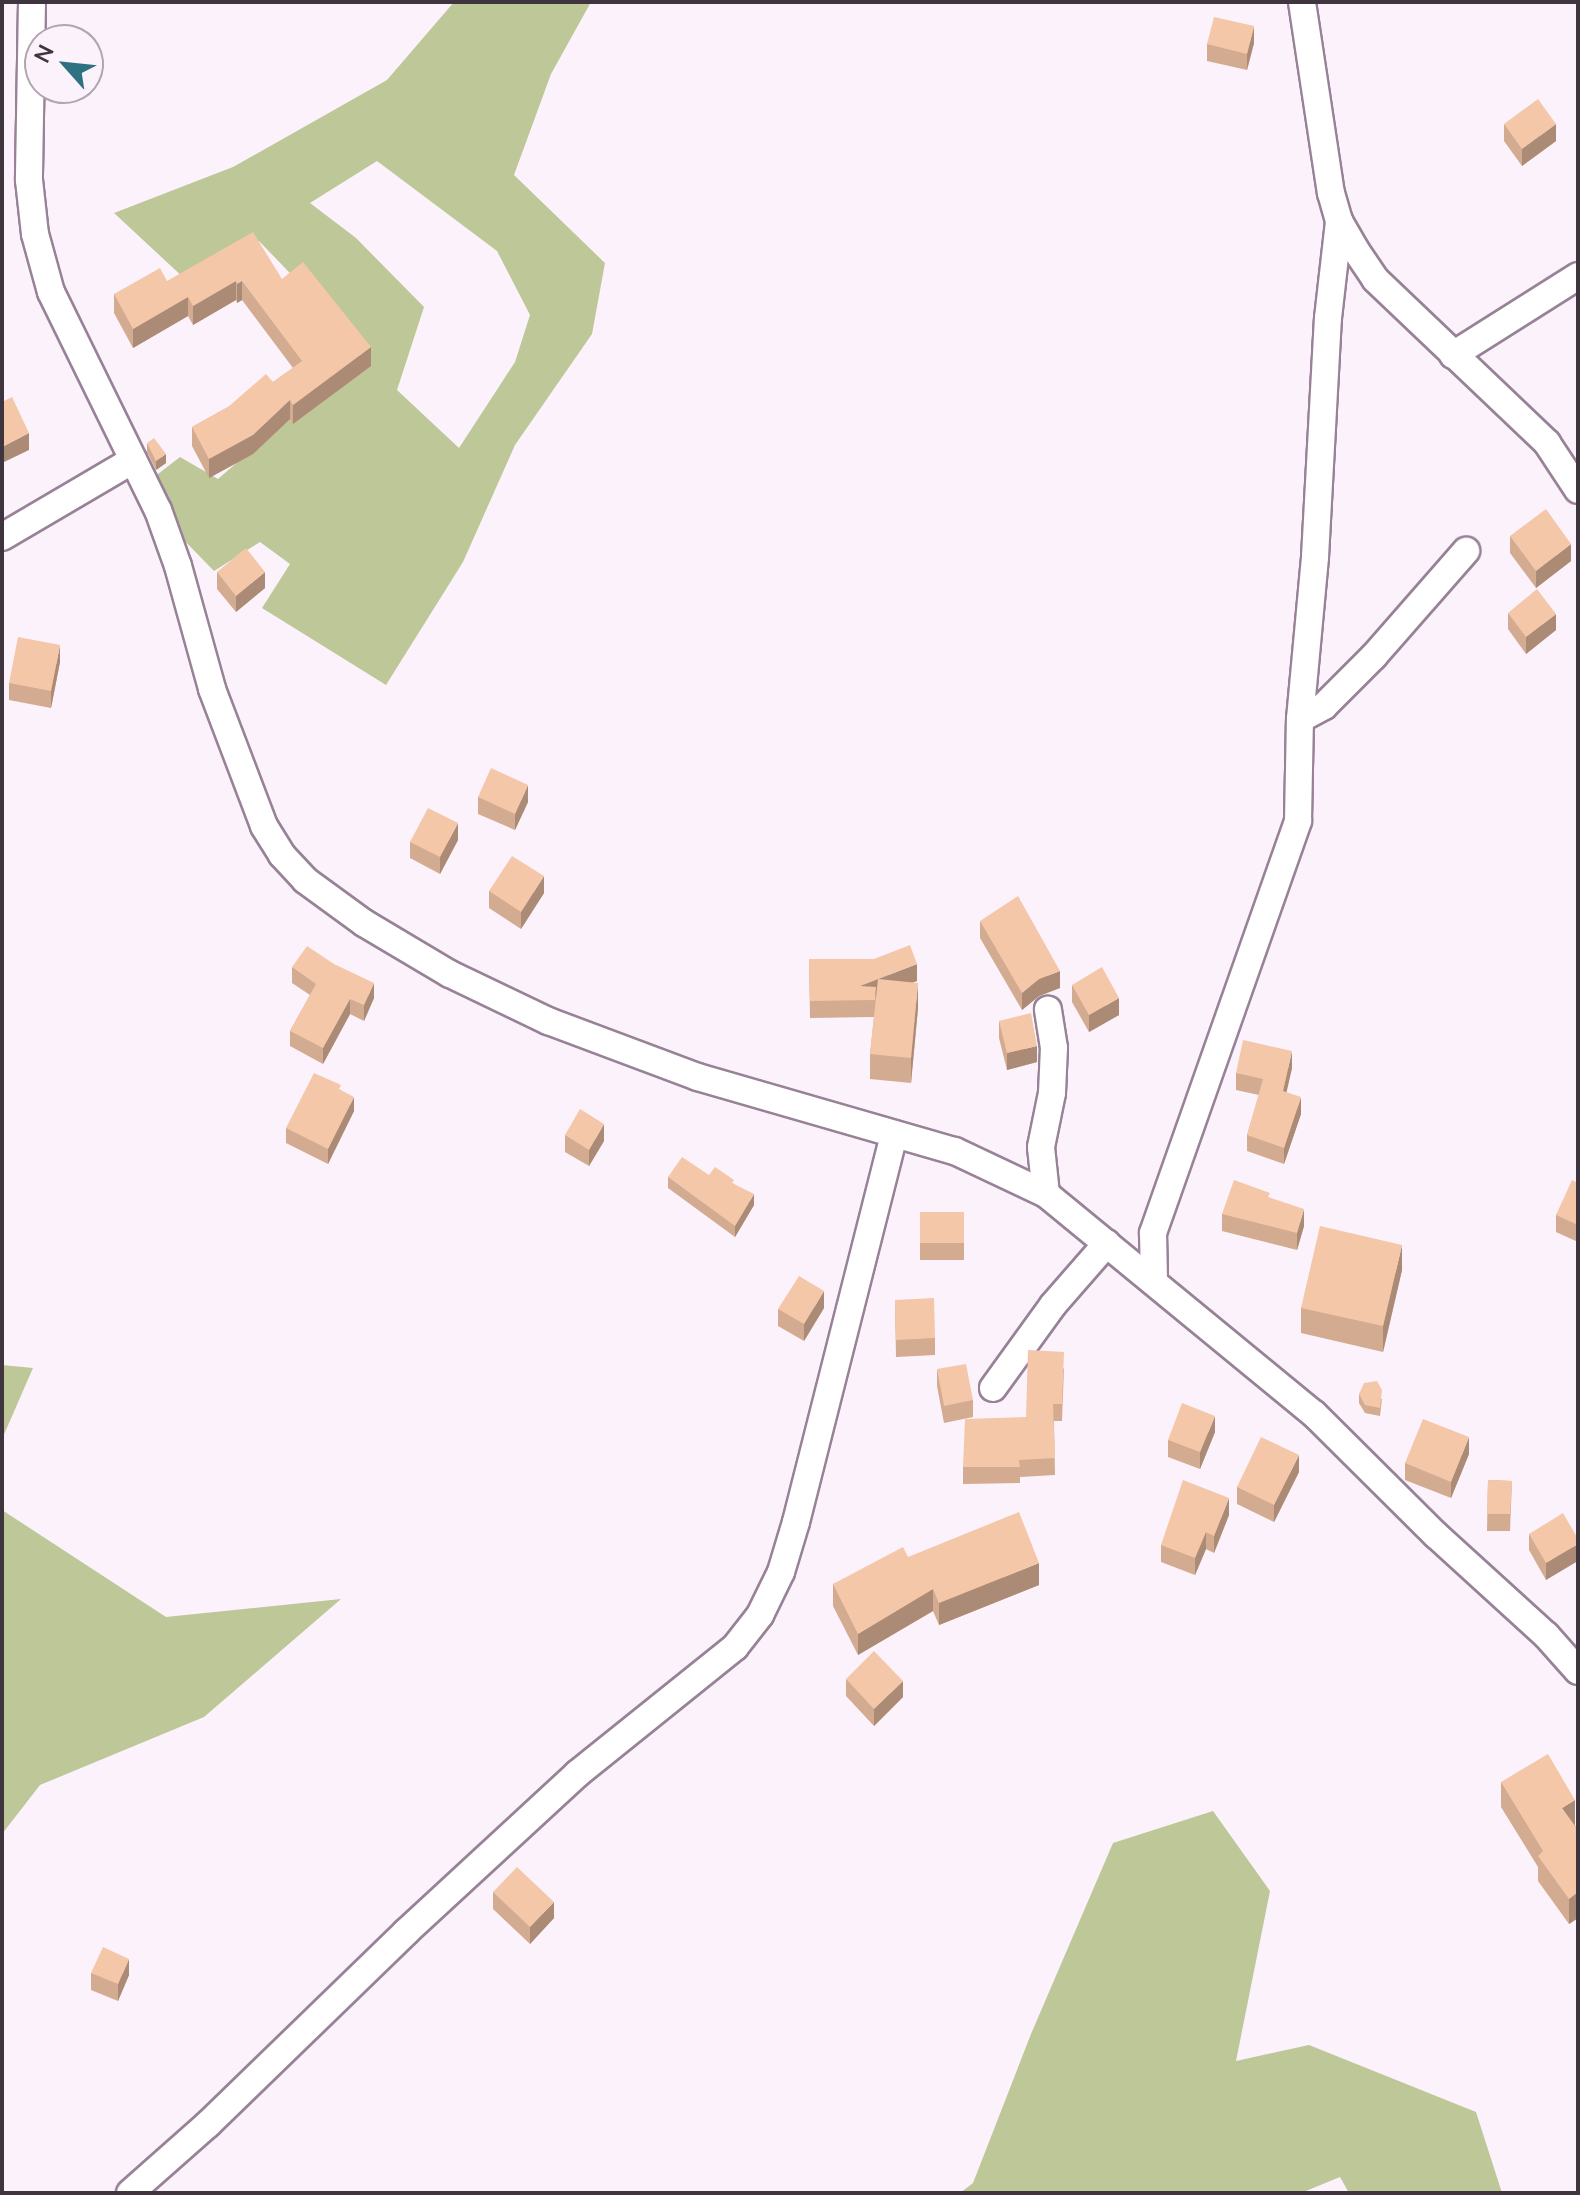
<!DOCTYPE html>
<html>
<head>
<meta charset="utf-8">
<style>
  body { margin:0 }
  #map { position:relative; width:1580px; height:2195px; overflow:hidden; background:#fcf2fc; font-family:"Nunito Sans",sans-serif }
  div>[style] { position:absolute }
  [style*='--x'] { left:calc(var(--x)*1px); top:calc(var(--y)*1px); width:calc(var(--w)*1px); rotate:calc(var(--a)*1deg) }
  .forest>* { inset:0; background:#bec797 }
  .roads { filter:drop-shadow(2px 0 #988297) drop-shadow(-2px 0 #988297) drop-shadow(0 2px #988297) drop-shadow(0 -2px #988297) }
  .minor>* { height:26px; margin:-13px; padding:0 13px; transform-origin:13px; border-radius:13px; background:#fff }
  .wall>* { inset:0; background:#d2ab91 }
  .shaded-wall>* { inset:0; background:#ab8b76 }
  .building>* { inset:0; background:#f4c7a9 }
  span { translate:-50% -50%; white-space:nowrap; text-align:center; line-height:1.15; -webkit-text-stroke:6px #fcf2fc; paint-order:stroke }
  .frame { position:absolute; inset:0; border:4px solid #3e353e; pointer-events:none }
  .north { position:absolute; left:24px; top:24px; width:80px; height:80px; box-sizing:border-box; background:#fcf2fc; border:2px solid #b0a6b0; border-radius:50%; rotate:297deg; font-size:22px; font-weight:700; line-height:32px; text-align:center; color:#3e353e }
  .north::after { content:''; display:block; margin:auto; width:28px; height:36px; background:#2e7282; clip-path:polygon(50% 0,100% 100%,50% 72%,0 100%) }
</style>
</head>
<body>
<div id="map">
  <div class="forest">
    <i style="clip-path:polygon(evenodd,454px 2px,591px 2px,551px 74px,514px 175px,605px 263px,592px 334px,515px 445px,463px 562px,386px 685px,262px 608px,290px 564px,260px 542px,214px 571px,136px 491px,180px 457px,218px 479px,365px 351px,259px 241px,185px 279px,114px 213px,233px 167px,387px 80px,454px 2px,377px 161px,497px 251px,530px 315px,515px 362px,459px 448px,397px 390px,424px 307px,356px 238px,310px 203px,377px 161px)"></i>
    <i style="clip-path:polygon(2px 1365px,33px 1368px,2px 1439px)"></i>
    <i style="clip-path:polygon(2px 1510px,166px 1617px,341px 1599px,204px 1717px,40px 1785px,2px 1834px)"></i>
    <i style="clip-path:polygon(1213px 1811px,1270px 1891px,1236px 2061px,1309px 2045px,1476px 2112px,1502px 2193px,1349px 2193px,1340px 2177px,1301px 2193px,960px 2193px,973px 2183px,1031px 2034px,1113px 1843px)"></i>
  </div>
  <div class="roads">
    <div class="minor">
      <i style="--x:32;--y:2;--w:178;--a:91"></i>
      <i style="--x:29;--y:180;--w:54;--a:83.7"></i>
      <i style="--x:35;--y:234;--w:60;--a:74.6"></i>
      <i style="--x:51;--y:292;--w:243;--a:63.9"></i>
      <i style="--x:158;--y:510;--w:59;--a:70.3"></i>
      <i style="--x:178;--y:566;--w:128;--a:74.5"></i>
      <i style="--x:212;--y:689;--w:147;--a:69.2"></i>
      <i style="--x:264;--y:826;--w:34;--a:58"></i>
      <i style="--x:282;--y:855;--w:34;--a:47"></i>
      <i style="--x:305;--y:880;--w:73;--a:36.1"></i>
      <i style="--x:364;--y:923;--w:100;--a:30.7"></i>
      <i style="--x:450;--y:974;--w:109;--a:25.6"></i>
      <i style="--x:548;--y:1021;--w:160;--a:20.5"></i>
      <i style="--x:698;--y:1077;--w:267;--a:16.1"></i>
      <i style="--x:955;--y:1151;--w:101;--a:25.3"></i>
      <i style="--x:1046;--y:1194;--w:347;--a:39.4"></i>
      <i style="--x:1314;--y:1414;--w:172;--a:44.8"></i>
      <i style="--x:1436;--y:1535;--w:149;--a:42.3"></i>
      <i style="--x:1546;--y:1635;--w:48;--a:48.4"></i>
      <i style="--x:1302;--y:2;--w:193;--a:81.4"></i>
      <i style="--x:1331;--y:193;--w:29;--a:74"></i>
      <i style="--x:1339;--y:221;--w:32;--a:60"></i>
      <i style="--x:1355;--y:249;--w:36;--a:56"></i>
      <i style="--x:1375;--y:279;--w:238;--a:43.6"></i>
      <i style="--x:1547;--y:443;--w:56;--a:56.6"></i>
      <i style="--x:1453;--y:355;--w:148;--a:-32.3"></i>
      <i style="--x:2;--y:537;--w:152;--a:-30.4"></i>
      <i style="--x:1300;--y:719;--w:27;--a:-28"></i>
      <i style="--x:1324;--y:706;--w:71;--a:-45"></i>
      <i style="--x:1374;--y:656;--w:140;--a:-48.8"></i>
      <i style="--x:1046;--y:1194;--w:47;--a:-96.1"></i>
      <i style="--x:1041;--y:1147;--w:55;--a:-78.5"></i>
      <i style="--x:1052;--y:1093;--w:45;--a:-87.5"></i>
      <i style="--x:1054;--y:1048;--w:39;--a:-99"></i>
      <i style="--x:1154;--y:1280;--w:47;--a:-91.2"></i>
      <i style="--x:1153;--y:1233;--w:437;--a:-70.6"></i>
      <i style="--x:1298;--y:821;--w:102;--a:-88.9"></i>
      <i style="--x:1300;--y:719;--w:163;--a:-84.7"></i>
      <i style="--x:1315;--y:557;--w:239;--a:-86.9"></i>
      <i style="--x:1328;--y:318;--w:98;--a:-83.5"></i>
      <i style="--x:993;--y:1388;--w:102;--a:-54.1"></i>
      <i style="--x:1053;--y:1305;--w:82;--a:-48.9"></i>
      <i style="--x:130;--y:2193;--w:104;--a:-41.5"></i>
      <i style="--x:208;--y:2124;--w:276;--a:-44.1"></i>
      <i style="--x:406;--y:1932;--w:233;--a:-42.7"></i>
      <i style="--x:577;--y:1774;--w:203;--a:-38.8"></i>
      <i style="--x:735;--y:1647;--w:41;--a:-52"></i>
      <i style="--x:760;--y:1615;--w:48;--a:-64"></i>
      <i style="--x:781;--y:1572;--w:52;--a:-73.3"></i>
      <i style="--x:796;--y:1522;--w:400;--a:-75.8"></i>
    </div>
  </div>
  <div class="wall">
    <i style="clip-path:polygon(1254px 43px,1247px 70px,1207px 61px,1207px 44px)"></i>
    <i style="clip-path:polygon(1504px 124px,1556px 141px,1522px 166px,1504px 141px)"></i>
    <i style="clip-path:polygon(282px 279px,371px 366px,293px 424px,290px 419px,253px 454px,209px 478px,192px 446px,192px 427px,273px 382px,293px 368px,242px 300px,237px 303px,236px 300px,193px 325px,188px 316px,133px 348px,114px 313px,114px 294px,167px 281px)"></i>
    <i style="clip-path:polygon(147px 443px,166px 463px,156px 470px,147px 452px)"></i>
    <i style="clip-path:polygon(1510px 536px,1571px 561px,1536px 588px,1510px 553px)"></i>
    <i style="clip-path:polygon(217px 572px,265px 588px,236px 612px,217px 589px)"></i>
    <i style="clip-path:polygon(1508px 613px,1556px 630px,1526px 654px,1508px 629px)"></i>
    <i style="clip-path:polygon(60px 662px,51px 708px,9px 700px,9px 683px)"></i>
    <i style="clip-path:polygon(478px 797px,528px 802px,515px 830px,478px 814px)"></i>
    <i style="clip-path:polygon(458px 840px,440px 874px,410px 858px,410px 842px)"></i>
    <i style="clip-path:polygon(489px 891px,544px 893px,521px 929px,489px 908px)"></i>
    <i style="clip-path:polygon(980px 921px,1060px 988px,1039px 996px,1022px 1010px,980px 938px)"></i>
    <i style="clip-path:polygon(809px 959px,917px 981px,913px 982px,918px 1008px,911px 1083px,870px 1079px,870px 1054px,874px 1017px,810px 1018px)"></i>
    <i style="clip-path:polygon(292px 967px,374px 998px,364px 1021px,350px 1014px,323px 1064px,290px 1046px,290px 1031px,310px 995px,292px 983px)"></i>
    <i style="clip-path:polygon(1072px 985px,1119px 1015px,1089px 1032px,1072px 1002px)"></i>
    <i style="clip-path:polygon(999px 1021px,1037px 1062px,1007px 1070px,999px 1038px)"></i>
    <i style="clip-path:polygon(1292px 1068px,1286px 1092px,1301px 1114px,1284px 1164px,1247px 1151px,1247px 1135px,1259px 1095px,1236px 1090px,1236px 1073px)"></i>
    <i style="clip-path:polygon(341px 1090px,354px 1111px,328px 1164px,286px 1143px,286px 1128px)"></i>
    <i style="clip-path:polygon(565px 1135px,604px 1141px,589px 1166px,565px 1152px)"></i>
    <i style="clip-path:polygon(709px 1175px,734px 1184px,754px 1205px,735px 1237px,668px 1188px,668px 1177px)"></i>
    <i style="clip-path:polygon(1578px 1183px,1578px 1242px,1556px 1232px,1556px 1215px)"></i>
    <i style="clip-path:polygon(1270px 1198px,1304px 1226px,1297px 1250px,1222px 1231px,1222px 1214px)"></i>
    <i style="clip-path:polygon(920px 1212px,964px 1212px,964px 1260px,920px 1260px)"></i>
    <i style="clip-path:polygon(1402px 1270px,1383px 1352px,1301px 1333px,1301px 1308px)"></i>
    <i style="clip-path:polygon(895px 1300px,935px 1338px,935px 1355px,896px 1357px)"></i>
    <i style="clip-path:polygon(824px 1308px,804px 1341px,778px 1326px,778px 1309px)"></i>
    <i style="clip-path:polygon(1064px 1368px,1062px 1421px,1054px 1421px,1055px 1475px,1020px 1477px,1020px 1483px,963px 1484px,963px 1467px,1026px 1417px)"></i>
    <i style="clip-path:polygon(937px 1369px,973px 1400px,973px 1417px,944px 1423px,937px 1386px)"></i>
    <i style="clip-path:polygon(1359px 1394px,1382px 1399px,1380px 1416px,1365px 1413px,1359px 1403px)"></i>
    <i style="clip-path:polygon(1215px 1432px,1200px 1469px,1168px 1457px,1168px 1440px)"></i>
    <i style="clip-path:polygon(1469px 1454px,1451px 1498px,1405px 1480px,1405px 1463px)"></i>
    <i style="clip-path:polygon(1299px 1472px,1274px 1522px,1237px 1504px,1237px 1487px)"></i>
    <i style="clip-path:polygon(1488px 1480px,1512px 1481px,1510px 1531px,1487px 1531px)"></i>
    <i style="clip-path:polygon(1229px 1515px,1214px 1553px,1206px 1549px,1195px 1575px,1161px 1562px,1161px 1545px)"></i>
    <i style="clip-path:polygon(1529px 1534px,1578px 1539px,1546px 1580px,1529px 1550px)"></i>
    <i style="clip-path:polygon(908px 1557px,1039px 1585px,939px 1625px,933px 1611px,858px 1655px,833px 1606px,833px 1584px)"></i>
    <i style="clip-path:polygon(846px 1679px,903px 1697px,874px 1726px,846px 1696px)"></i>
    <i style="clip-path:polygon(1501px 1782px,1575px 1825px,1578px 1830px,1578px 1918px,1569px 1924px,1538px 1881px,1538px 1867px,1501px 1807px)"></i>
    <i style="clip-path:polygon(493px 1892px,554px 1918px,530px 1944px,493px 1909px)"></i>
    <i style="clip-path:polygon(91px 1973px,129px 1975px,118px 2001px,91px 1990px)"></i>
  </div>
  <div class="shaded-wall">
    <i style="clip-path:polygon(1254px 26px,1254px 43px,1247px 70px,1247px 54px)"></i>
    <i style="clip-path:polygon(1556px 124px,1556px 141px,1522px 166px,1522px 149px)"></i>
    <i style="clip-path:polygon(236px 281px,236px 300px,193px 325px,193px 306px)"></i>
    <i style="clip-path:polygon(242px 281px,242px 300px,237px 303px,237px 284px)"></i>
    <i style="clip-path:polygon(188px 297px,188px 316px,133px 348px,133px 329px)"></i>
    <i style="clip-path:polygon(371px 347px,371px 366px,293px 424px,293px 405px)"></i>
    <i style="clip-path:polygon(290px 400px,290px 419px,253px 454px,209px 478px,209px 459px)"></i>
    <i style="clip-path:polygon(29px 433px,29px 450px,2px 463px,2px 447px)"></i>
    <i style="clip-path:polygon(166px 454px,166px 463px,156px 470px,156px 461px)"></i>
    <i style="clip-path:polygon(1571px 544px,1571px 561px,1536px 588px,1536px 571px)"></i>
    <i style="clip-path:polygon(265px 572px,265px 588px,236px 612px,236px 596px)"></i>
    <i style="clip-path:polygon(1556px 614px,1556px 630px,1526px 654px,1526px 637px)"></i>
    <i style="clip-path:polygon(60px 645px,60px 662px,51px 708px,51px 691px)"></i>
    <i style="clip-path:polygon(528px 785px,528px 802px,515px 830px,515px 814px)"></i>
    <i style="clip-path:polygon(458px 823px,458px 840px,440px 874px,440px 857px)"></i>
    <i style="clip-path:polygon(544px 876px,544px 893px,521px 929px,521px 912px)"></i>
    <i style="clip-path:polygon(917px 964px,917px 981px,876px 997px,860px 986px)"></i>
    <i style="clip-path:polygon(1060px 971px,1060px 988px,1039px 996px,1022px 1010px,1022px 993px,1039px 979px)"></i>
    <i style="clip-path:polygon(374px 983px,374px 998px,364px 1021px,364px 1005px)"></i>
    <i style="clip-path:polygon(918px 983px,918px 1008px,911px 1083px,911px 1058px)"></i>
    <i style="clip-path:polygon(1119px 998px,1119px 1015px,1089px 1032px,1089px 1015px)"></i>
    <i style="clip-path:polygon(350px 999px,350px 1014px,323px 1064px,323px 1048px)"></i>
    <i style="clip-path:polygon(1037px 1046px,1037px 1062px,1007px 1070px,1007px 1053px)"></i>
    <i style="clip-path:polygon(1292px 1051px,1292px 1068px,1283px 1108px,1283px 1091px)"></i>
    <i style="clip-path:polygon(354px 1097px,354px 1111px,328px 1164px,328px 1149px)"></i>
    <i style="clip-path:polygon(1301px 1097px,1301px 1114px,1284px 1164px,1284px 1148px)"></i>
    <i style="clip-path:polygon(604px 1124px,604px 1141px,589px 1166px,589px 1150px)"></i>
    <i style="clip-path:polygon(754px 1194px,754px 1205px,735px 1237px,735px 1226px)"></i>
    <i style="clip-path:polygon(1304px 1209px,1304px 1226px,1297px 1250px,1297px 1233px)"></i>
    <i style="clip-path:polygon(1402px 1245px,1402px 1270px,1383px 1352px,1383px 1326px)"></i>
    <i style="clip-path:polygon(824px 1291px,824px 1308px,804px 1341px,804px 1324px)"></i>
    <i style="clip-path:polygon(1215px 1416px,1215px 1432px,1200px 1469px,1200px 1452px)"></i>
    <i style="clip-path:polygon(1469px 1437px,1469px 1454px,1451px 1498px,1451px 1482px)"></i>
    <i style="clip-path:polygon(1299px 1455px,1299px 1472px,1274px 1522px,1274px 1505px)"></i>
    <i style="clip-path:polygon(1229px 1498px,1229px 1515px,1214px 1553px,1214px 1536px)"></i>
    <i style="clip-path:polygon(1206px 1532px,1206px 1549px,1195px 1575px,1195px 1558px)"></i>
    <i style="clip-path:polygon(1578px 1544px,1578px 1561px,1546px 1580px,1546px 1563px)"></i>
    <i style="clip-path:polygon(1039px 1563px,1039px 1585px,939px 1625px,939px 1603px)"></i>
    <i style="clip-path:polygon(933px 1589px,933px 1611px,858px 1655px,858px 1634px)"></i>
    <i style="clip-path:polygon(903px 1681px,903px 1697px,874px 1726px,874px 1709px)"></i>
    <i style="clip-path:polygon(1575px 1800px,1575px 1825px,1562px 1833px,1562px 1808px)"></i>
    <i style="clip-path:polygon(1578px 1892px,1578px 1918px,1569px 1924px,1569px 1899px)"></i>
    <i style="clip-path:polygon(554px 1902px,554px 1918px,530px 1944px,530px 1927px)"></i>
    <i style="clip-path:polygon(129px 1959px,129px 1975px,118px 2001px,118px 1984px)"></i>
  </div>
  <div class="building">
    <i style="clip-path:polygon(1214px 17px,1254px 26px,1247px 54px,1207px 44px)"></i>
    <i style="clip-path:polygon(1538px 99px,1556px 124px,1522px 149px,1504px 124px)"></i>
    <i style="clip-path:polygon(253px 232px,282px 279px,303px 262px,371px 347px,293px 405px,290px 400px,253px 435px,209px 459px,192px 427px,228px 407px,266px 374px,273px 382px,302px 361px,242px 281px,237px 284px,236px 281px,193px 306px,188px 297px,133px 329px,114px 294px,160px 268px,167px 281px)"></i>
    <i style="clip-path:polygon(12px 397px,29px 433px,2px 447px,2px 402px)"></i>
    <i style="clip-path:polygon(154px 438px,166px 454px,156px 461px,147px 443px)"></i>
    <i style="clip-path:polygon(1546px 509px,1571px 544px,1536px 571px,1510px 536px)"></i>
    <i style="clip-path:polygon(246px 548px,265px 572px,236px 596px,217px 572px)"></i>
    <i style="clip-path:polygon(1537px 589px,1556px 614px,1526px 637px,1508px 613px)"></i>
    <i style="clip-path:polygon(18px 637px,60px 645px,51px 691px,9px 683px)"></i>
    <i style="clip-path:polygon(491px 768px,528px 785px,515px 814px,478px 797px)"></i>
    <i style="clip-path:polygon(428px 808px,458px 823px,440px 857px,410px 842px)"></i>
    <i style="clip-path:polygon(512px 856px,544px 876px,521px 912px,489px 891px)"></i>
    <i style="clip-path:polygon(1018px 896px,1060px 971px,1039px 979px,1022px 993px,980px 921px)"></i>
    <i style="clip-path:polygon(910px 945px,917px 964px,860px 986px,876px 987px,875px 1000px,810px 1001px,809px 959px,874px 959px)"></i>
    <i style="clip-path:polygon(307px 946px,334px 964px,374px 983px,364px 1005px,350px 999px,323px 1048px,290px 1031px,316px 984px,292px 967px)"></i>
    <i style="clip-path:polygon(1102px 967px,1119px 998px,1089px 1015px,1072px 985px)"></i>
    <i style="clip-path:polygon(878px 979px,918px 983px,911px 1058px,870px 1054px)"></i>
    <i style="clip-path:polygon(1031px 1013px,1037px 1046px,1007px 1053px,999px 1021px)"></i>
    <i style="clip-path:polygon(1243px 1040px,1292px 1051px,1283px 1091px,1301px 1097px,1284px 1148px,1247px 1135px,1263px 1079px,1236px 1073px)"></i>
    <i style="clip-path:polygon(314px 1073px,341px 1085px,339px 1089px,354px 1097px,328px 1149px,286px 1128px)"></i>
    <i style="clip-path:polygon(580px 1109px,604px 1124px,589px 1150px,565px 1135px)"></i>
    <i style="clip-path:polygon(682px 1157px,709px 1175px,715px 1167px,734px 1180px,732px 1183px,754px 1194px,735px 1226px,668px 1177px)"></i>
    <i style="clip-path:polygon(1234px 1180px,1270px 1193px,1268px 1197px,1304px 1209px,1297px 1233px,1222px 1214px)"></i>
    <i style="clip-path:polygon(1572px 1180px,1578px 1183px,1578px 1225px,1556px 1215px)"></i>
    <i style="clip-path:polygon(920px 1212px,964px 1212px,964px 1243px,920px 1243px)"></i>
    <i style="clip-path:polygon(1320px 1226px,1402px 1245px,1383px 1326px,1301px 1308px)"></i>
    <i style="clip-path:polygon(799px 1276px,824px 1291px,804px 1324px,778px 1309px)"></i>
    <i style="clip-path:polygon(934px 1298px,935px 1338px,896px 1340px,895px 1300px)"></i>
    <i style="clip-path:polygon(1028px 1350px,1064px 1352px,1062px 1404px,1053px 1404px,1055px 1458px,1019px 1460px,1020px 1467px,963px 1467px,965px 1419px,1026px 1417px)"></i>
    <i style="clip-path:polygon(966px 1364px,973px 1400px,944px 1406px,937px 1369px)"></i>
    <i style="clip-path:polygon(1377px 1381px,1382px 1390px,1380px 1408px,1365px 1405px,1359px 1394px,1364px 1383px)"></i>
    <i style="clip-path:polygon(1182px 1403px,1215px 1416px,1200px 1452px,1168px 1440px)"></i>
    <i style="clip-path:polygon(1423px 1419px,1469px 1437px,1451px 1482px,1405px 1463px)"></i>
    <i style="clip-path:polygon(1261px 1437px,1299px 1455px,1274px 1505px,1237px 1487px)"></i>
    <i style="clip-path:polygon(1183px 1480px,1229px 1498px,1214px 1536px,1206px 1532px,1195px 1558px,1161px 1545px)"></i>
    <i style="clip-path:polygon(1488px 1480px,1512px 1481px,1510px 1514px,1487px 1514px)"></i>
    <i style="clip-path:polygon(1019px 1512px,1039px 1563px,939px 1603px,933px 1589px,858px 1634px,833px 1584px,903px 1547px,908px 1557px)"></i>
    <i style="clip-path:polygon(1563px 1513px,1578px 1539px,1578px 1544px,1546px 1563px,1529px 1534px)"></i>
    <i style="clip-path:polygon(874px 1651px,903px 1681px,874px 1709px,846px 1679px)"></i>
    <i style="clip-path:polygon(1548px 1754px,1575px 1800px,1562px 1808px,1578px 1830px,1578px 1892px,1569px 1899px,1538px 1856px,1543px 1851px,1501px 1782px)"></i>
    <i style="clip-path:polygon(517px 1867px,554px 1902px,530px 1927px,493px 1892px)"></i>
    <i style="clip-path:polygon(103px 1947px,129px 1959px,118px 1984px,91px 1973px)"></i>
  </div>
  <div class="frame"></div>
  <div class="north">N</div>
</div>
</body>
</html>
